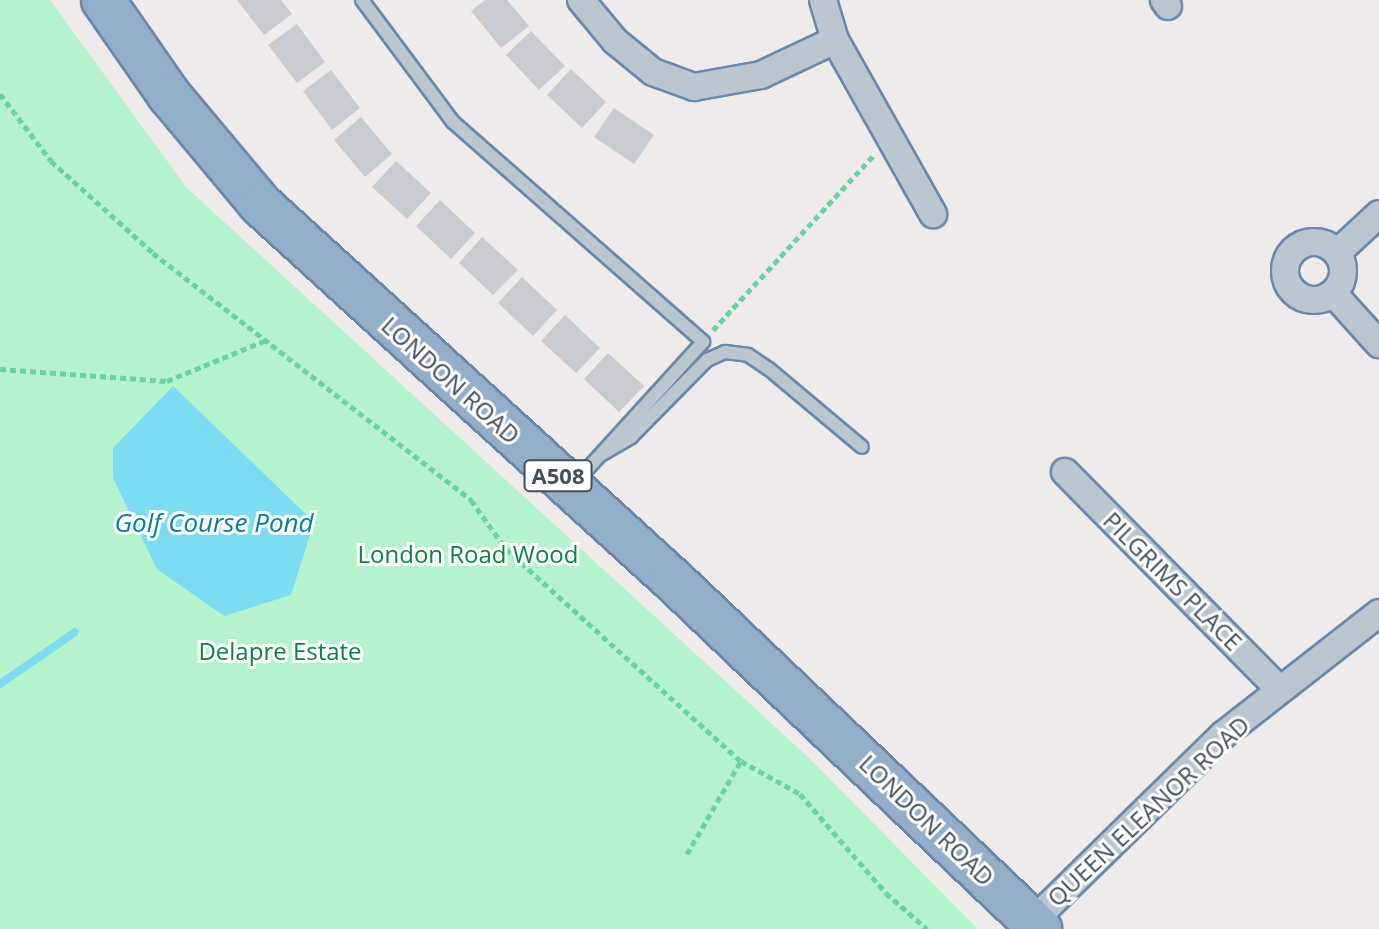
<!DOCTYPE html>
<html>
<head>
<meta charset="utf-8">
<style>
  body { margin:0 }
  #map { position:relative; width:1379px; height:929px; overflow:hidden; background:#efebeb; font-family:"Open Sans",sans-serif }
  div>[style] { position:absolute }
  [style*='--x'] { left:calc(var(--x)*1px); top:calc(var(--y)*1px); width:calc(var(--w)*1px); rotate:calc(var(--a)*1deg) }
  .green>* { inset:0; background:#b4f3cc }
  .water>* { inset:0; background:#7cdcf4 }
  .stream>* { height:8px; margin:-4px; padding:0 4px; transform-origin:4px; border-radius:4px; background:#7cdcf4 }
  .building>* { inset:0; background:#c8cbd2 }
  .path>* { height:5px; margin-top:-2.5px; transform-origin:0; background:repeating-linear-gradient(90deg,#69d49f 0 6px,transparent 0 10px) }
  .roads { filter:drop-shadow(2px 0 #6989ac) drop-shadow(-2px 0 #6989ac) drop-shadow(0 2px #6989ac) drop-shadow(0 -2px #6989ac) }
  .service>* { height:12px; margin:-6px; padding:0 6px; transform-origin:6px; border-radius:6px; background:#bbc7d0 }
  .minor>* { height:26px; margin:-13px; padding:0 13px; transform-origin:13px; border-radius:13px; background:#bbc7d0 }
  .minor>.ring { margin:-13px; padding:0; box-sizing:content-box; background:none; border:26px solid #bbc7d0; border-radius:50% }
  .trunk>* { height:42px; margin:-21px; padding:0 21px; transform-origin:21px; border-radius:21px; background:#93aec8 }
  span { translate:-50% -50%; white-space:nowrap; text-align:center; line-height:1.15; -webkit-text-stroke:6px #fff; paint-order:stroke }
  .shield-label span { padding:2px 6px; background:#fff; border:2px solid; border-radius:6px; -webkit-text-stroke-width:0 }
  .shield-label { font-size:22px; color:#434f5b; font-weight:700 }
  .street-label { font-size:24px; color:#434f5b }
  .park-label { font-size:24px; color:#0d8247 }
  .water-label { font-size:26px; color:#0280a1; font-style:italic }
</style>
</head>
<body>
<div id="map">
  <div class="green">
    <i style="clip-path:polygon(0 0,50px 0,186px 187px,807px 756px,978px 929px,0 929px)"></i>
  </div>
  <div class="water">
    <i style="clip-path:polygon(173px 386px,314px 522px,291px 595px,224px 616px,157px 569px,113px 478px,113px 448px)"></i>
  </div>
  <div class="stream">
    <i style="--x:0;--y:684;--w:91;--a:-34.7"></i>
  </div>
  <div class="building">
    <i style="clip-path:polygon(237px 0,281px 0,292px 14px,264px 35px)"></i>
    <i style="clip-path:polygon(485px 0,507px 0,529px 26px,501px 48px,471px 11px)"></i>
    <i style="clip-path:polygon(297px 24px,325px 62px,297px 83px,268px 45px)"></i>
    <i style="clip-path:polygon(531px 31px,565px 66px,539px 90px,506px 55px)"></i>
    <i style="clip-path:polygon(571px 69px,606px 102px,582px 128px,547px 95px)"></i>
    <i style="clip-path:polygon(331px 70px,360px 108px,332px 130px,303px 91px)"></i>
    <i style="clip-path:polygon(614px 108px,654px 135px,634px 164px,594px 137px)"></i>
    <i style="clip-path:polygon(361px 117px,392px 154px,365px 177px,334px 140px)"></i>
    <i style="clip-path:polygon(396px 161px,431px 193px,407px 219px,372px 187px)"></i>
    <i style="clip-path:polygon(440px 200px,475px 233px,451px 259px,416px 226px)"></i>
    <i style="clip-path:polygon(482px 237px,518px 270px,493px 295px,459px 263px)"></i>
    <i style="clip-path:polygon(522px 277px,557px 310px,533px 336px,498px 303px)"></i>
    <i style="clip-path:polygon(565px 315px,600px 348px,576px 373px,541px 341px)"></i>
    <i style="clip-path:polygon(608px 353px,644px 386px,619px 412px,584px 379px)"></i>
  </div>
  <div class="path">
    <i style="--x:0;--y:94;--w:84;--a:52.7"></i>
    <i style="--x:51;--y:161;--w:137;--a:42"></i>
    <i style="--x:153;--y:253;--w:403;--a:37.8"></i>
    <i style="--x:471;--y:500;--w:60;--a:54.5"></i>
    <i style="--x:506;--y:549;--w:316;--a:42.1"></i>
    <i style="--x:741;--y:761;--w:68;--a:29.2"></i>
    <i style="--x:800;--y:794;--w:131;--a:49"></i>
    <i style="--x:886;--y:893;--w:55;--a:41.3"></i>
    <i style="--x:713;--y:330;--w:238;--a:-47.4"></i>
    <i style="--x:0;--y:369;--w:167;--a:4.1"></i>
    <i style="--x:167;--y:381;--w:105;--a:-22.4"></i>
    <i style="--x:687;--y:854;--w:108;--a:-59.9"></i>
  </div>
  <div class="roads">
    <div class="service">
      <i style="--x:362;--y:0;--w:152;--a:53.3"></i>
      <i style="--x:453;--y:122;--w:333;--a:41.3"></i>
      <i style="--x:703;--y:342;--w:192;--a:132.3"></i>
      <i style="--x:602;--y:454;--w:34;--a:-30"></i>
      <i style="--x:631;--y:437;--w:108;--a:-45.4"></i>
      <i style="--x:707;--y:360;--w:20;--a:-24"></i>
      <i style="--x:725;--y:352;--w:23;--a:7"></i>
      <i style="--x:748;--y:355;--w:25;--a:34"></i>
      <i style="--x:769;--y:369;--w:121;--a:40"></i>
    </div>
    <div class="minor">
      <i style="--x:581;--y:0;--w:53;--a:50.3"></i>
      <i style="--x:615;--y:41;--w:49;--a:39.2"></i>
      <i style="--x:653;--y:72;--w:44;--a:20.1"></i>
      <i style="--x:694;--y:87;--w:68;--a:-10.2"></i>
      <i style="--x:761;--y:75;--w:82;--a:-25.3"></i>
      <i style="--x:823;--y:0;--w:42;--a:73.3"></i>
      <i style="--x:835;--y:40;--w:200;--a:60.6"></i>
      <i style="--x:1164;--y:0;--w:7;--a:56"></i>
      <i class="ring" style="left:1285px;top:242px;width:32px;height:32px"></i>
      <i style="--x:1337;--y:253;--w:57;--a:-42.9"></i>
      <i style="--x:1333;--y:293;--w:69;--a:48"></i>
      <i style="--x:1065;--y:472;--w:306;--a:45.4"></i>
      <i style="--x:1032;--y:922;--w:267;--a:-44.4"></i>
      <i style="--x:1223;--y:735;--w:198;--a:-38"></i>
    </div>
    <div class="trunk">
      <i style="--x:103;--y:0;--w:116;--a:55.2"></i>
      <i style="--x:169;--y:95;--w:142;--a:50.1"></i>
      <i style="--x:260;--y:204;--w:561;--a:42.33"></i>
      <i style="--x:675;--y:582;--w:504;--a:43.55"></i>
    </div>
  </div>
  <div class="shield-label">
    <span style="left:558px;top:476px">A508</span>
  </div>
  <div class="street-label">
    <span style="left:451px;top:380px;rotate:42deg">LONDON ROAD</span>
    <span style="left:1173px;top:581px;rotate:45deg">PILGRIMS PLACE</span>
    <span style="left:1148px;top:811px;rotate:-43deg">QUEEN ELEANOR ROAD</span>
    <span style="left:927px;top:820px;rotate:44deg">LONDON ROAD</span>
  </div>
  <div class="park-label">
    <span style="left:468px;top:554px">London Road Wood</span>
    <span style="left:280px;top:651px">Delapre Estate</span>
  </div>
  <div class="water-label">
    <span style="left:214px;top:523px">Golf Course Pond</span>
  </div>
</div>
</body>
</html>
